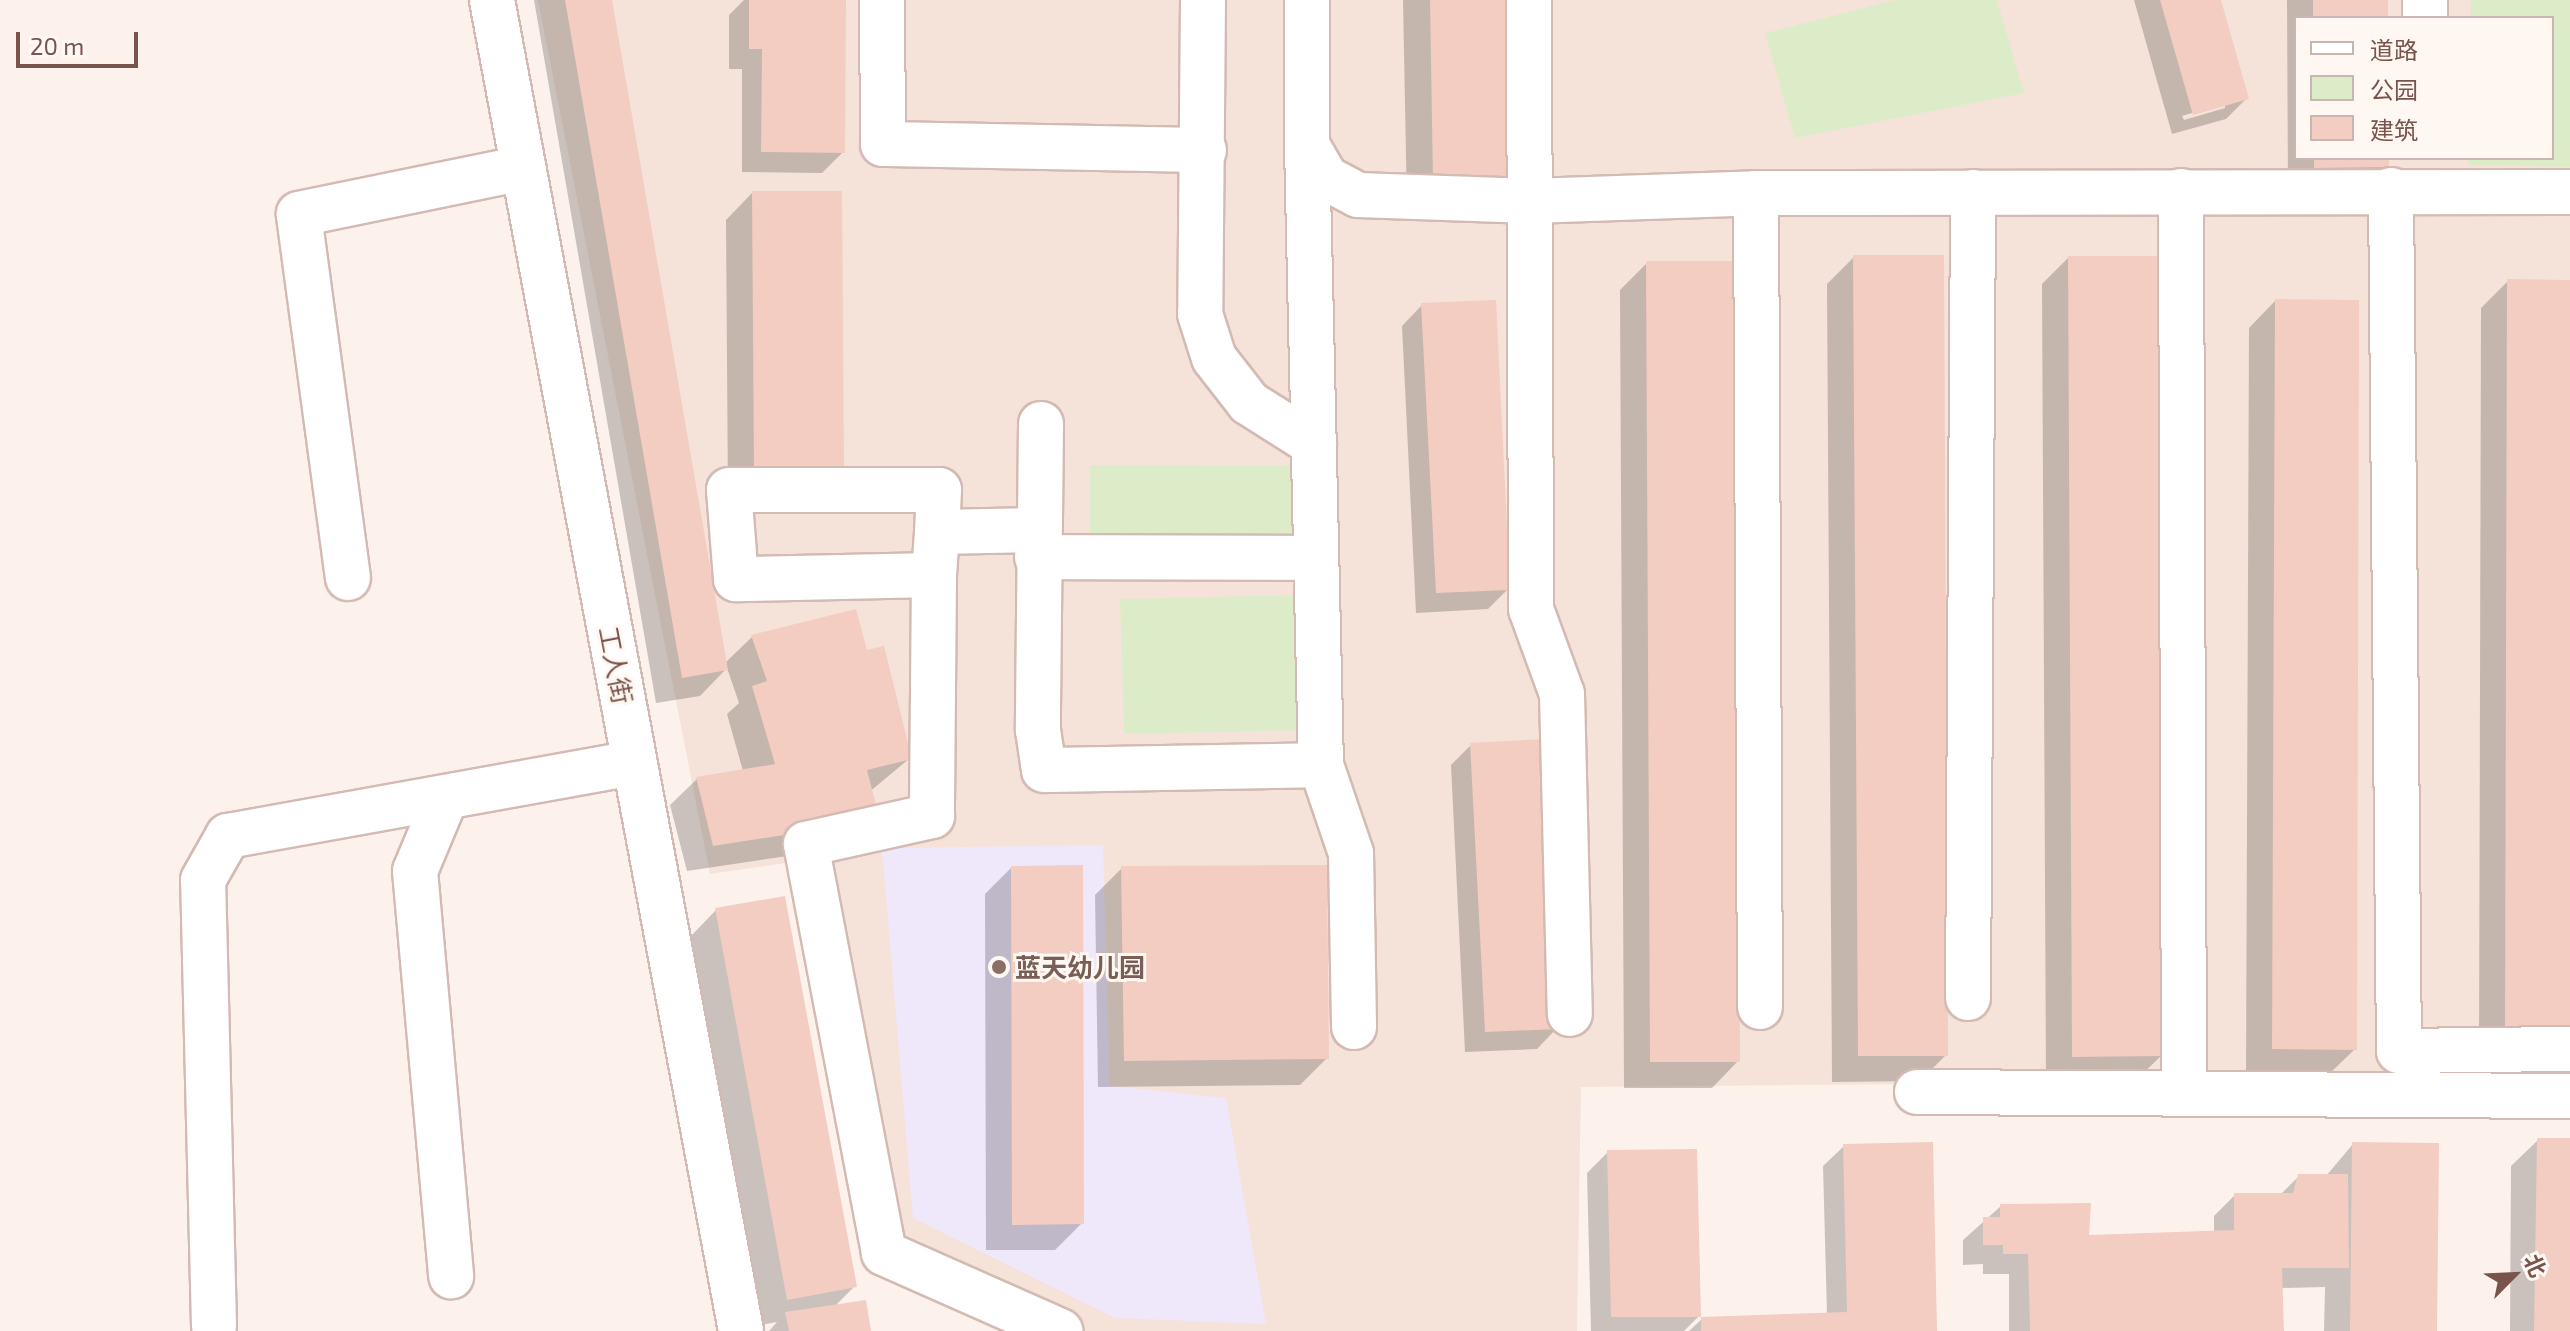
<!DOCTYPE html>
<html>
<head>
<meta charset="utf-8">
<style>
  body { margin:0 }
  #map { position:relative; width:2570px; height:1331px; overflow:hidden; background:#fdf2eb; font-family:"Exo 2","Noto Sans SC",sans-serif }
  div>[style] { position:absolute }
  [style*='--x'] { left:calc(var(--x)*1px); top:calc(var(--y)*1px); width:calc(var(--w)*1px); rotate:calc(var(--a)*1deg) }
  .residential>* { inset:0; background:#f5e3d9 }
  .education>* { inset:0; background:#efe7fa }
  .green>* { inset:0; background:#ddecc8 }
  .shadow>* { inset:0; background:#0003 }
  .building>* { inset:0; background:#f3ccc2 }
  .roads { filter:drop-shadow(2px 0 #d3bab2) drop-shadow(-2px 0 #d3bab2) drop-shadow(0 2px #d3bab2) drop-shadow(0 -2px #d3bab2) }
  .minor>* { height:44px; margin:-22px; padding:0 22px; transform-origin:22px; border-radius:22px; background:#fff }
  .dots>* { width:22px; height:22px; translate:-50% -50%; box-sizing:border-box; border:4px solid #fff7f2; border-radius:50% }
  span { translate:-50% -50%; white-space:nowrap; text-align:center; line-height:1.15; -webkit-text-stroke:6px #fff7f2; paint-order:stroke }
  .street-label { font-size:26px; color:#79544c }
  .education-label { font-size:26px; color:#785e54; font-weight:700 }
  .left { translate:0 -50%; text-align:left }
  .legend { position:absolute; left:2294px; top:16px; width:260px; height:144px; box-sizing:border-box; background:#fff7f2; border:2px solid #c9b6b0; margin:0; padding:10px 14px; list-style:none; font-size:24px; color:#79544c }
  .legend li { display:flex; align-items:center; gap:16px; height:40px }
  .legend b { width:40px; border:2px solid #c9b6b0 }
  .north { position:absolute; left:2474px; top:1235px; width:80px; height:80px; -webkit-text-stroke:6px #fff7f2; paint-order:stroke; rotate:66deg; font-size:22px; font-weight:700; line-height:32px; text-align:center; color:#79544c }
  .north::after { content:''; display:block; margin:auto; width:28px; height:36px; background:#79544c; clip-path:polygon(50% 0,100% 100%,50% 72%,0 100%) }
  .scale { position:absolute; left:16px; top:32px; width:122px; height:36px; box-sizing:border-box; border:4px solid #79544c; border-top:0; padding-left:10px; font-size:24px; line-height:28px; white-space:nowrap; color:#79544c; -webkit-text-stroke:6px #fff7f2; paint-order:stroke }
</style>
</head>
<body>
<div id="map">
  <div class="residential">
    <i style="clip-path:polygon(evenodd,538px 0,2570px 0,2570px 1078px,1581px 1087px,1577px 1331px,1084px 1331px,899px 1241px,821px 858px,710px 874px,538px 0,2296px 18px,2552px 18px,2552px 158px,2296px 158px,2296px 18px)"></i>
  </div>
  <div class="education">
    <i style="clip-path:polygon(1103px 845px,1110px 1086px,1226px 1098px,1266px 1324px,1115px 1318px,913px 1218px,882px 848px)"></i>
  </div>
  <div class="green">
    <i style="clip-path:polygon(1895px 0,1997px 0,2024px 93px,1795px 138px,1765px 33px)"></i>
    <i style="clip-path:polygon(2471px 0,2570px 0,2570px 167px,2468px 165px,2468px 158px,2552px 158px,2552px 18px,2470px 18px)"></i>
    <i style="clip-path:polygon(1090px 465px,1295px 466px,1295px 539px,1090px 538px)"></i>
    <i style="clip-path:polygon(1298px 595px,1302px 730px,1124px 734px,1120px 599px)"></i>
  </div>
  <div class="shadow">
    <i style="clip-path:polygon(534px 0,610px 0,725px 663px,752px 637px,865px 652px,910px 758px,794px 855px,687px 871px,670px 805px,697px 779px,743px 771px,727px 714px,739px 703px,727px 668px,700px 696px,656px 703px)"></i>
    <i style="clip-path:polygon(744px 0,844px 0,843px 152px,822px 173px,742px 172px,742px 69px,729px 69px,729px 15px)"></i>
    <i style="clip-path:polygon(1403px 0,1505px 0,1508px 181px,1407px 209px)"></i>
    <i style="clip-path:polygon(evenodd,2134px 0,2219px 0,2247px 98px,2226px 119px,2172px 134px,2134px 0,2225px 103px,2225px 108px,2184px 120px,2182px 116px,2225px 103px)"></i>
    <i style="clip-path:polygon(2287px 0,2386px 0,2386px 18px,2296px 18px,2296px 158px,2387px 158px,2387px 166px,2360px 193px,2288px 194px)"></i>
    <i style="clip-path:polygon(752px 193px,842px 472px,728px 500px,726px 220px)"></i>
    <i style="clip-path:polygon(1854px 257px,1946px 1055px,1920px 1081px,1832px 1082px,1827px 284px)"></i>
    <i style="clip-path:polygon(2068px 258px,2161px 1056px,2134px 1082px,2046px 1082px,2042px 284px)"></i>
    <i style="clip-path:polygon(1647px 263px,1738px 1061px,1712px 1088px,1624px 1088px,1620px 290px)"></i>
    <i style="clip-path:polygon(2508px 281px,2570px 282px,2570px 1048px,2479px 1056px,2481px 308px)"></i>
    <i style="clip-path:polygon(2275px 301px,2355px 1049px,2328px 1075px,2246px 1075px,2249px 328px)"></i>
    <i style="clip-path:polygon(1422px 305px,1508px 589px,1488px 609px,1416px 613px,1402px 326px)"></i>
    <i style="clip-path:polygon(1471px 745px,1557px 1028px,1537px 1049px,1465px 1052px,1451px 765px)"></i>
    <i style="clip-path:polygon(1011px 868px,1082px 1223px,1055px 1250px,986px 1250px,985px 894px)"></i>
    <i style="clip-path:polygon(1122px 868px,1327px 1058px,1300px 1085px,1098px 1087px,1095px 895px)"></i>
    <i style="clip-path:polygon(716px 910px,855px 1286px,835px 1306px,869px 1331px,769px 1331px,777px 1322px,760px 1325px,690px 937px)"></i>
    <i style="clip-path:polygon(2538px 1140px,2570px 1140px,2570px 1331px,2510px 1331px,2511px 1166px)"></i>
    <i style="clip-path:polygon(2353px 1144px,2436px 1331px,2324px 1331px,2325px 1287px,2281px 1288px,2282px 1331px,2009px 1331px,2009px 1274px,1983px 1274px,1983px 1264px,1963px 1265px,1963px 1240px,2001px 1206px,2089px 1237px,2214px 1234px,2214px 1216px,2235px 1195px,2280px 1195px,2299px 1176px,2326px 1176px)"></i>
    <i style="clip-path:polygon(1844px 1146px,1935px 1331px,1689px 1331px,1702px 1319px,1827px 1315px,1823px 1166px)"></i>
    <i style="clip-path:polygon(1608px 1152px,1699px 1316px,1684px 1331px,1591px 1331px,1587px 1173px)"></i>
  </div>
  <div class="building">
    <i style="clip-path:polygon(565px 0,612px 0,728px 670px,682px 678px)"></i>
    <i style="clip-path:polygon(749px 0,846px 0,845px 153px,761px 152px,762px 49px,749px 49px)"></i>
    <i style="clip-path:polygon(1430px 0,1507px 0,1510px 181px,1433px 183px)"></i>
    <i style="clip-path:polygon(2160px 0,2221px 0,2249px 99px,2193px 115px)"></i>
    <i style="clip-path:polygon(2313px 0,2388px 0,2388px 18px,2313px 18px)"></i>
    <i style="clip-path:polygon(2314px 158px,2389px 158px,2389px 167px,2314px 168px)"></i>
    <i style="clip-path:polygon(752px 191px,842px 191px,844px 473px,754px 474px)"></i>
    <i style="clip-path:polygon(1853px 255px,1944px 255px,1948px 1056px,1858px 1056px)"></i>
    <i style="clip-path:polygon(2068px 256px,2158px 256px,2163px 1056px,2072px 1057px)"></i>
    <i style="clip-path:polygon(1646px 261px,1736px 261px,1740px 1062px,1650px 1062px)"></i>
    <i style="clip-path:polygon(2507px 279px,2570px 280px,2570px 1030px,2505px 1030px)"></i>
    <i style="clip-path:polygon(2275px 299px,2359px 300px,2357px 1050px,2272px 1049px)"></i>
    <i style="clip-path:polygon(1496px 300px,1510px 590px,1436px 593px,1421px 303px)"></i>
    <i style="clip-path:polygon(856px 609px,867px 650px,884px 646px,912px 759px,867px 770px,876px 805px,823px 829px,713px 846px,696px 777px,775px 764px,752px 686px,767px 681px,751px 635px)"></i>
    <i style="clip-path:polygon(1545px 739px,1559px 1029px,1485px 1032px,1470px 743px)"></i>
    <i style="clip-path:polygon(1083px 865px,1084px 1224px,1012px 1225px,1011px 866px)"></i>
    <i style="clip-path:polygon(1327px 865px,1329px 1059px,1124px 1061px,1121px 866px)"></i>
    <i style="clip-path:polygon(785px 896px,857px 1287px,787px 1300px,715px 908px)"></i>
    <i style="clip-path:polygon(2537px 1138px,2570px 1138px,2570px 1331px,2534px 1331px)"></i>
    <i style="clip-path:polygon(1933px 1142px,1937px 1331px,1701px 1331px,1701px 1317px,1847px 1312px,1843px 1144px)"></i>
    <i style="clip-path:polygon(2352px 1142px,2439px 1143px,2437px 1331px,2350px 1331px)"></i>
    <i style="clip-path:polygon(1697px 1149px,1701px 1317px,1611px 1317px,1607px 1150px)"></i>
    <i style="clip-path:polygon(2298px 1174px,2348px 1174px,2349px 1268px,2282px 1268px,2284px 1331px,2030px 1331px,2028px 1254px,2003px 1254px,2003px 1245px,1983px 1245px,1983px 1217px,2000px 1217px,2000px 1204px,2091px 1203px,2089px 1235px,2234px 1230px,2234px 1193px,2293px 1193px)"></i>
    <i style="clip-path:polygon(866px 1300px,871px 1331px,789px 1331px,785px 1312px)"></i>
  </div>
  <div class="roads">
    <div class="minor">
      <i style="--x:492;--y:0;--w:1354;--a:79.4"></i>
      <i style="--x:882;--y:0;--w:144;--a:89.6"></i>
      <i style="--x:883;--y:144;--w:321;--a:1.1"></i>
      <i style="--x:1203;--y:0;--w:314;--a:90.5"></i>
      <i style="--x:1200;--y:314;--w:46;--a:72.3"></i>
      <i style="--x:1214;--y:358;--w:57;--a:52.1"></i>
      <i style="--x:1249;--y:403;--w:77;--a:32.2"></i>
      <i style="--x:1307;--y:0;--w:145;--a:90"></i>
      <i style="--x:1307;--y:145;--w:38;--a:60"></i>
      <i style="--x:1326;--y:178;--w:36;--a:28"></i>
      <i style="--x:1358;--y:195;--w:173;--a:2"></i>
      <i style="--x:1531;--y:201;--w:225;--a:-2"></i>
      <i style="--x:1756;--y:193;--w:814;--a:-0.07"></i>
      <i style="--x:1529;--y:0;--w:609;--a:89.81"></i>
      <i style="--x:1531;--y:609;--w:90;--a:70"></i>
      <i style="--x:1562;--y:694;--w:320;--a:88.6"></i>
      <i style="--x:2425;--y:0;--w:18;--a:90"></i>
      <i style="--x:1307;--y:145;--w:620;--a:88.71"></i>
      <i style="--x:1321;--y:765;--w:93;--a:71.2"></i>
      <i style="--x:1351;--y:853;--w:174;--a:89"></i>
      <i style="--x:2391;--y:190;--w:861;--a:89.47"></i>
      <i style="--x:2399;--y:1051;--w:171;--a:-0.7"></i>
      <i style="--x:2181;--y:191;--w:903;--a:89.81"></i>
      <i style="--x:1756;--y:193;--w:814;--a:89.72"></i>
      <i style="--x:1041;--y:424;--w:306;--a:90.6"></i>
      <i style="--x:1038;--y:730;--w:40;--a:81.5"></i>
      <i style="--x:1044;--y:770;--w:277;--a:-1"></i>
      <i style="--x:937;--y:532;--w:43;--a:94"></i>
      <i style="--x:934;--y:575;--w:198;--a:178.8"></i>
      <i style="--x:736;--y:579;--w:89;--a:-94.5"></i>
      <i style="--x:729;--y:490;--w:210;--a:0"></i>
      <i style="--x:939;--y:490;--w:42;--a:92.7"></i>
      <i style="--x:937;--y:532;--w:101;--a:-1.1"></i>
      <i style="--x:1037;--y:557;--w:279;--a:0.2"></i>
      <i style="--x:934;--y:575;--w:241;--a:90.5"></i>
      <i style="--x:932;--y:816;--w:129;--a:167.5"></i>
      <i style="--x:806;--y:844;--w:416;--a:79.2"></i>
      <i style="--x:884;--y:1253;--w:193;--a:23.9"></i>
      <i style="--x:348;--y:578;--w:367;--a:-97.7"></i>
      <i style="--x:299;--y:214;--w:229;--a:-11.6"></i>
      <i style="--x:446;--y:797;--w:80;--a:112.7"></i>
      <i style="--x:415;--y:871;--w:407;--a:84.9"></i>
      <i style="--x:1968;--y:998;--w:806;--a:-89.64"></i>
      <i style="--x:1917;--y:1092;--w:653;--a:0.35"></i>
      <i style="--x:214;--y:1326;--w:446;--a:-91.4"></i>
      <i style="--x:203;--y:880;--w:51;--a:-60.4"></i>
      <i style="--x:228;--y:836;--w:413;--a:-10.2"></i>
    </div>
  </div>
  <div class="dots">
    <i style="left:999px;top:967px;background:#8d6e63"></i>
  </div>
  <div class="street-label">
    <span style="left:616px;top:665px;rotate:79deg">工人街</span>
  </div>
  <div class="education-label">
    <span class="left" style="left:1015px;top:967px">蓝天幼儿园</span>
  </div>
  <ul class="legend">
  <li><b style="height:10px;background:#fff"></b>道路</li>
  <li><b style="height:22px;background:#ddecc8"></b>公园</li>
  <li><b style="height:22px;background:#f3ccc2"></b>建筑</li>
  </ul>
  <div class="north">北</div>
  <div class="scale">20 m</div>
</div>
</body>
</html>
